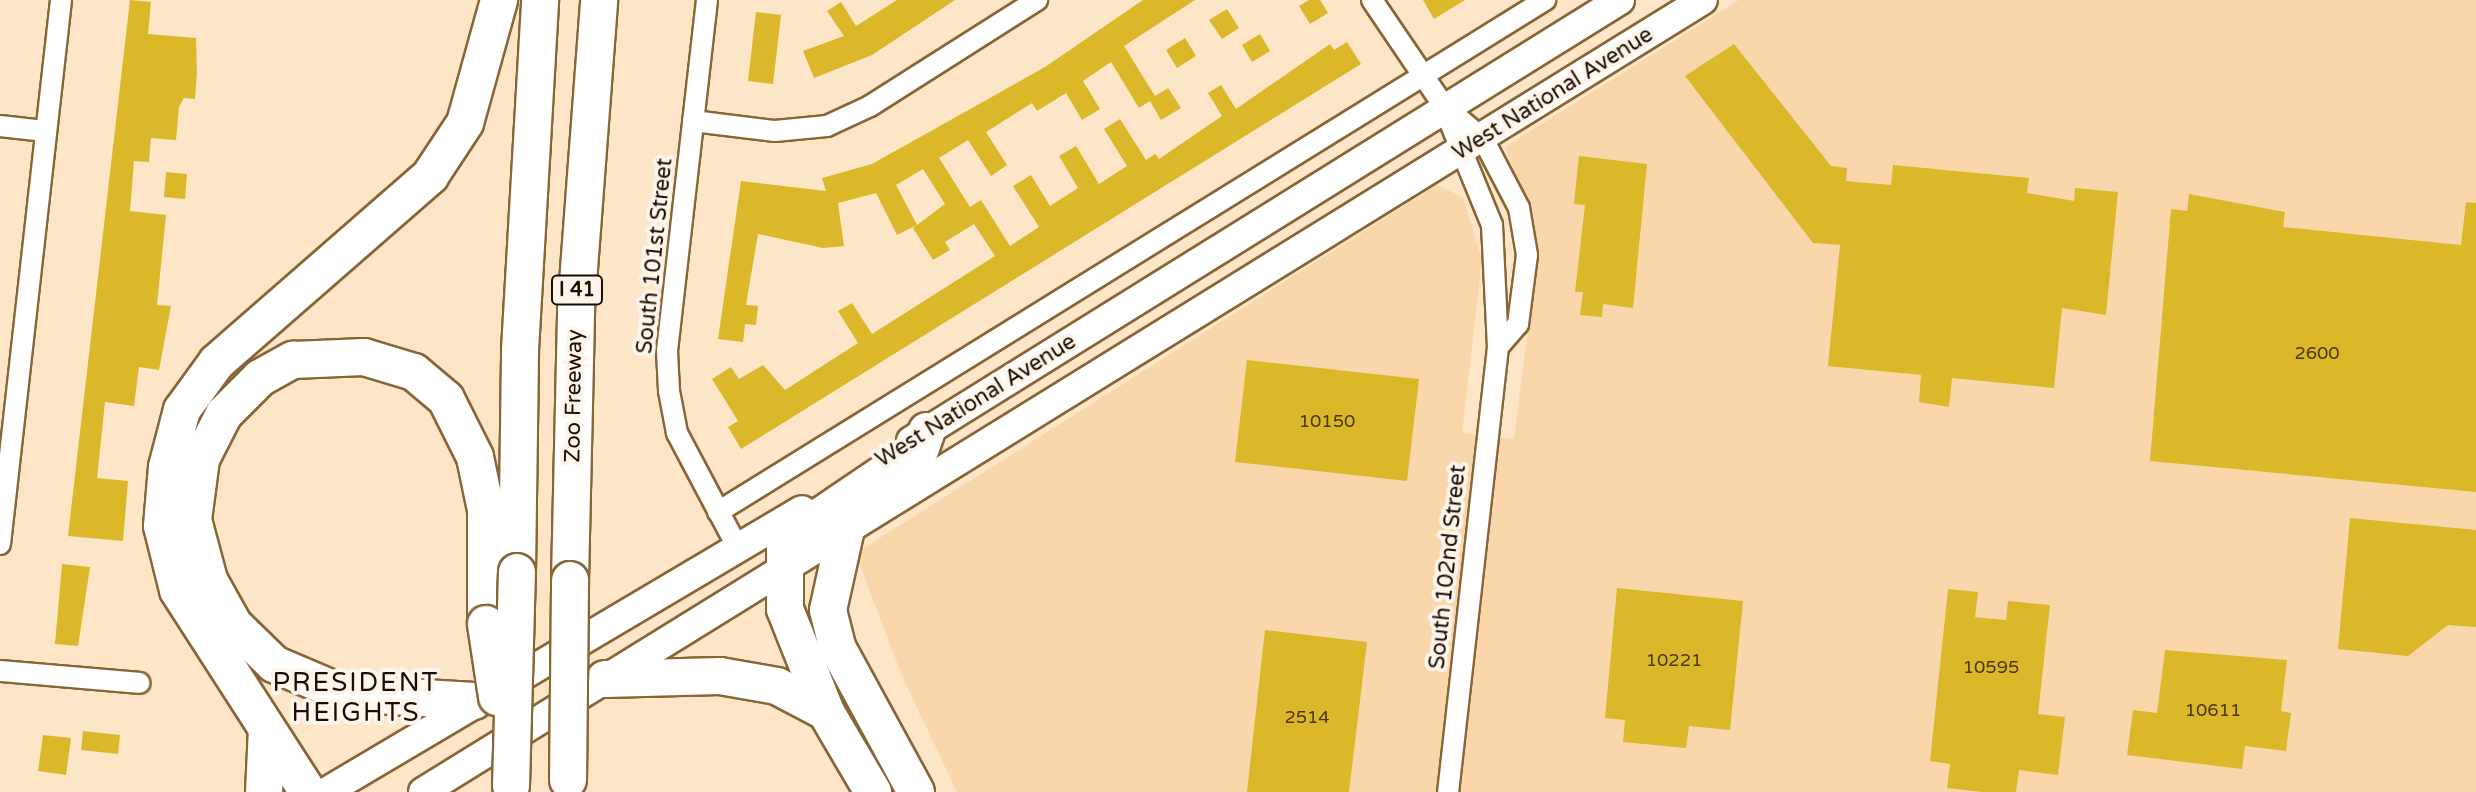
<!DOCTYPE html>
<html>
<head>
<meta charset="utf-8">
<style>
  body { margin:0 }
  #map { position:relative; width:2476px; height:792px; overflow:hidden; background:#fde5c8; font-family:"Varela Round",sans-serif }
  div>[style] { position:absolute }
  [style*='--x'] { left:calc(var(--x)*1px); top:calc(var(--y)*1px); width:calc(var(--w)*1px); rotate:calc(var(--a)*1deg) }
  .built>* { inset:0; background:#fad7ab }
  .building>* { inset:0; background:#dab82a }
  .roads { filter:drop-shadow(2px 0 #876535) drop-shadow(-2px 0 #876535) drop-shadow(0 2px #876535) drop-shadow(0 -2px #876535) }
  .street>* { height:20px; margin:-10px; padding:0 10px; transform-origin:10px; border-radius:10px; background:#fff }
  .secondary>* { height:28px; margin:-14px; padding:0 14px; transform-origin:14px; border-radius:14px; background:#fff }
  .highway>* { height:36px; margin:-18px; padding:0 18px; transform-origin:18px; border-radius:18px; background:#fff }
  .bridges { filter:drop-shadow(2px 0 #876535) drop-shadow(-2px 0 #876535) drop-shadow(0 2px #876535) drop-shadow(0 -2px #876535) }
  .highway-bridge>* { height:36px; margin:-18px; padding:0 18px; transform-origin:18px; border-radius:18px; background:#fff }
  span { translate:-50% -50%; white-space:nowrap; text-align:center; line-height:1.15; -webkit-text-stroke:8px #fdf5eb; paint-order:stroke }
  .number-label { font-size:18px; color:#4a380a }
  .number-label span { -webkit-text-stroke-width:0 }
  .shield-label span { padding:2px 6px; background:#fdf5eb; border:2px solid; border-radius:6px; -webkit-text-stroke-width:0 }
  .shield-label { font-size:20px; color:#1a0d00; font-weight:700 }
  .street-label { font-size:22px; color:#1a0d00 }
  .quarter-label { font-size:26px; color:#1a0d00; letter-spacing:2px }
</style>
</head>
<body>
<div id="map">
  <div class="built">
    <i style="clip-path:polygon(1739px 0,2476px 0,2476px 792px,957px 792px,902px 676px,857px 557px,864px 548px,1437px 185px,1463px 197px,1482px 261px,1462px 433px,1514px 439px,1535px 271px,1525px 200px,1505px 147px)"></i>
  </div>
  <div class="building">
    <i style="clip-path:polygon(130px 0,151px 2px,148px 34px,196px 38px,197px 72px,195px 99px,184px 98px,179px 107px,176px 140px,151px 138px,149px 162px,134px 161px,130px 211px,166px 215px,157px 305px,171px 306px,159px 370px,139px 367px,134px 406px,105px 402px,97px 478px,128px 481px,123px 541px,68px 536px)"></i>
    <i style="clip-path:polygon(897px 0,955px 0,872px 55px,814px 78px,803px 51px,844px 36px,827px 11px,841px 2px,856px 26px)"></i>
    <i style="clip-path:polygon(1143px 0,1195px 0,1124px 46px,1155px 96px,1168px 88px,1181px 108px,1161px 120px,1150px 101px,1139px 108px,1111px 62px,1083px 81px,1100px 109px,1082px 120px,1066px 93px,1037px 111px,1032px 103px,986px 132px,1007px 165px,991px 176px,968px 140px,939px 158px,970px 207px,981px 200px,1010px 246px,1039px 227px,1013px 186px,1031px 175px,1050px 206px,1078px 188px,1059px 156px,1076px 146px,1099px 184px,1127px 166px,1104px 129px,1120px 119px,1146px 160px,1155px 154px,1159px 159px,1222px 116px,1208px 93px,1221px 85px,1236px 109px,1330px 44px,1334px 50px,1347px 42px,1361px 64px,741px 449px,728px 427px,738px 421px,712px 379px,731px 367px,739px 379px,763px 365px,785px 390px,858px 343px,838px 311px,852px 303px,872px 334px,995px 256px,974px 224px,945px 242px,950px 250px,933px 260px,913px 228px,945px 204px,923px 169px,896px 185px,917px 225px,897px 235px,876px 193px,838px 203px,844px 246px,823px 248px,758px 234px,746px 305px,758px 306px,756px 325px,745px 324px,743px 342px,718px 339px,741px 181px,826px 191px,822px 178px,872px 164px,1045px 67px)"></i>
    <i style="clip-path:polygon(1309px 0,1320px 0,1328px 13px,1310px 24px,1299px 6px)"></i>
    <i style="clip-path:polygon(1423px 0,1465px 0,1434px 19px)"></i>
    <i style="clip-path:polygon(1227px 9px,1239px 28px,1222px 39px,1209px 20px)"></i>
    <i style="clip-path:polygon(756px 12px,781px 15px,773px 84px,748px 81px)"></i>
    <i style="clip-path:polygon(1260px 34px,1270px 51px,1252px 62px,1242px 45px)"></i>
    <i style="clip-path:polygon(1185px 38px,1196px 56px,1177px 68px,1166px 50px)"></i>
    <i style="clip-path:polygon(1734px 44px,1831px 166px,1847px 168px,1846px 181px,1891px 185px,1893px 165px,2029px 178px,2027px 193px,2074px 201px,2075px 188px,2118px 192px,2106px 315px,2062px 308px,2054px 388px,1952px 378px,1949px 407px,1919px 402px,1921px 375px,1828px 366px,1840px 245px,1813px 243px,1685px 76px)"></i>
    <i style="clip-path:polygon(1579px 156px,1647px 164px,1633px 308px,1603px 304px,1602px 317px,1580px 315px,1583px 292px,1575px 292px,1585px 205px,1574px 204px)"></i>
    <i style="clip-path:polygon(166px 172px,187px 174px,185px 199px,164px 197px)"></i>
    <i style="clip-path:polygon(2189px 194px,2285px 212px,2283px 227px,2461px 245px,2466px 202px,2476px 203px,2476px 492px,2150px 461px,2171px 209px,2187px 211px)"></i>
    <i style="clip-path:polygon(1247px 360px,1419px 379px,1407px 481px,1235px 462px)"></i>
    <i style="clip-path:polygon(2350px 518px,2476px 530px,2476px 627px,2448px 625px,2408px 656px,2338px 649px)"></i>
    <i style="clip-path:polygon(62px 564px,90px 567px,78px 646px,55px 644px)"></i>
    <i style="clip-path:polygon(1617px 588px,1743px 601px,1730px 730px,1689px 726px,1686px 748px,1623px 742px,1625px 720px,1605px 718px)"></i>
    <i style="clip-path:polygon(1948px 589px,1978px 592px,1975px 617px,2006px 620px,2008px 601px,2050px 605px,2038px 714px,2065px 717px,2058px 775px,2019px 770px,2016px 792px,1982px 792px,1947px 788px,1950px 764px,1930px 761px)"></i>
    <i style="clip-path:polygon(1265px 630px,1367px 642px,1349px 792px,1247px 792px)"></i>
    <i style="clip-path:polygon(2165px 650px,2287px 660px,2281px 711px,2291px 713px,2286px 751px,2245px 746px,2242px 769px,2127px 755px,2133px 710px,2157px 713px)"></i>
    <i style="clip-path:polygon(83px 731px,120px 735px,118px 754px,81px 750px)"></i>
    <i style="clip-path:polygon(43px 735px,71px 738px,66px 775px,38px 771px)"></i>
  </div>
  <div class="roads">
    <div class="street">
      <i style="--x:707;--y:0;--w:353;--a:96.5"></i>
      <i style="--x:667;--y:351;--w:40;--a:87.1"></i>
      <i style="--x:669;--y:391;--w:43;--a:79.2"></i>
      <i style="--x:677;--y:433;--w:132;--a:62.1"></i>
      <i style="--x:1372;--y:0;--w:127;--a:55.9"></i>
      <i style="--x:1443;--y:105;--w:52;--a:40.4"></i>
      <i style="--x:1483;--y:139;--w:78;--a:62.4"></i>
      <i style="--x:1519;--y:208;--w:48;--a:80.3"></i>
      <i style="--x:1527;--y:255;--w:70;--a:97.4"></i>
      <i style="--x:1518;--y:324;--w:30;--a:131"></i>
      <i style="--x:1443;--y:105;--w:130;--a:67.8"></i>
      <i style="--x:1492;--y:225;--w:122;--a:87.2"></i>
      <i style="--x:1498;--y:347;--w:448;--a:96.4"></i>
      <i style="--x:693;--y:121;--w:83;--a:7"></i>
      <i style="--x:775;--y:131;--w:52;--a:-5.5"></i>
      <i style="--x:827;--y:126;--w:47;--a:-24.9"></i>
      <i style="--x:870;--y:106;--w:198;--a:-32.4"></i>
      <i style="--x:0;--y:126;--w:45;--a:6.3"></i>
      <i style="--x:718;--y:512;--w:973;--a:-31.76"></i>
      <i style="--x:0;--y:544;--w:547;--a:-83.6"></i>
      <i style="--x:0;--y:671;--w:140;--a:4.9"></i>
    </div>
    <div class="secondary">
      <i style="--x:911;--y:441;--w:835;--a:-31.88"></i>
      <i style="--x:326;--y:792;--w:553;--a:-30.64"></i>
      <i style="--x:423;--y:792;--w:1505;--a:-31.75"></i>
    </div>
    <div class="highway">
      <i style="--x:846;--y:529;--w:83;--a:102.5"></i>
      <i style="--x:828;--y:610;--w:38;--a:76"></i>
      <i style="--x:837;--y:647;--w:165;--a:61.4"></i>
      <i style="--x:517;--y:572;--w:222;--a:-89.2"></i>
      <i style="--x:520;--y:350;--w:351;--a:-86.7"></i>
      <i style="--x:570;--y:580;--w:271;--a:-88.7"></i>
      <i style="--x:576;--y:309;--w:310;--a:-85.7"></i>
      <i style="--x:605;--y:679;--w:115;--a:-1.5"></i>
      <i style="--x:720;--y:676;--w:58;--a:10"></i>
      <i style="--x:777;--y:686;--w:55;--a:28"></i>
      <i style="--x:826;--y:712;--w:93;--a:59.6"></i>
      <i style="--x:474;--y:701;--w:132;--a:-176.5"></i>
      <i style="--x:342;--y:693;--w:74;--a:-156.9"></i>
      <i style="--x:274;--y:664;--w:56;--a:-135.7"></i>
      <i style="--x:234;--y:625;--w:51;--a:-119.1"></i>
      <i style="--x:209;--y:580;--w:62;--a:-104.9"></i>
      <i style="--x:193;--y:520;--w:62;--a:-82.5"></i>
      <i style="--x:201;--y:459;--w:51;--a:-62.9"></i>
      <i style="--x:224;--y:414;--w:51;--a:-45"></i>
      <i style="--x:260;--y:378;--w:38;--a:-29"></i>
      <i style="--x:293;--y:360;--w:71;--a:-2.4"></i>
      <i style="--x:364;--y:357;--w:52;--a:16.7"></i>
      <i style="--x:414;--y:372;--w:42;--a:40.2"></i>
      <i style="--x:446;--y:399;--w:65;--a:63.4"></i>
      <i style="--x:475;--y:457;--w:54;--a:78.3"></i>
      <i style="--x:486;--y:510;--w:114;--a:90"></i>
      <i style="--x:826;--y:712;--w:111;--a:-111.7"></i>
      <i style="--x:785;--y:609;--w:69;--a:-90"></i>
      <i style="--x:785;--y:540;--w:164;--a:-34.1"></i>
      <i style="--x:921;--y:448;--w:18;--a:-71"></i>
      <i style="--x:264;--y:792;--w:63;--a:-87.3"></i>
      <i style="--x:308;--y:792;--w:240;--a:-122.8"></i>
      <i style="--x:178;--y:590;--w:66;--a:-104"></i>
      <i style="--x:162;--y:526;--w:59;--a:-85.2"></i>
      <i style="--x:167;--y:467;--w:59;--a:-75.3"></i>
      <i style="--x:182;--y:410;--w:59;--a:-53.9"></i>
      <i style="--x:217;--y:362;--w:283;--a:-41.1"></i>
      <i style="--x:430;--y:176;--w:64;--a:-56.6"></i>
      <i style="--x:465;--y:123;--w:128;--a:-74.5"></i>
    </div>
  </div>
  <div class="bridges">
    <div class="highway-bridge">
      <i style="--x:486;--y:624;--w:74;--a:81.4"></i>
      <i style="--x:568;--y:780;--w:200;--a:-89.4"></i>
      <i style="--x:511;--y:786;--w:214;--a:-88.4"></i>
    </div>
  </div>
  <div class="number-label">
    <span style="left:2317px;top:353px">2600</span>
    <span style="left:1327px;top:421px">10150</span>
    <span style="left:1674px;top:660px">10221</span>
    <span style="left:1991px;top:667px">10595</span>
    <span style="left:2213px;top:710px">10611</span>
    <span style="left:1307px;top:717px">2514</span>
  </div>
  <div class="shield-label">
    <span style="left:577px;top:290px">I 41</span>
  </div>
  <div class="street-label">
    <span style="left:1553px;top:94px;rotate:-32deg">West National Avenue</span>
    <span style="left:655px;top:256px;rotate:-84deg">South 101st Street</span>
    <span style="left:574px;top:396px;rotate:-89deg">Zoo Freeway</span>
    <span style="left:976px;top:401px;rotate:-32deg">West National Avenue</span>
    <span style="left:1448px;top:567px;rotate:-84deg">South 102nd Street</span>
  </div>
  <div class="quarter-label">
    <span style="left:356px;top:698px">PRESIDENT<br>HEIGHTS</span>
  </div>
</div>
</body>
</html>
